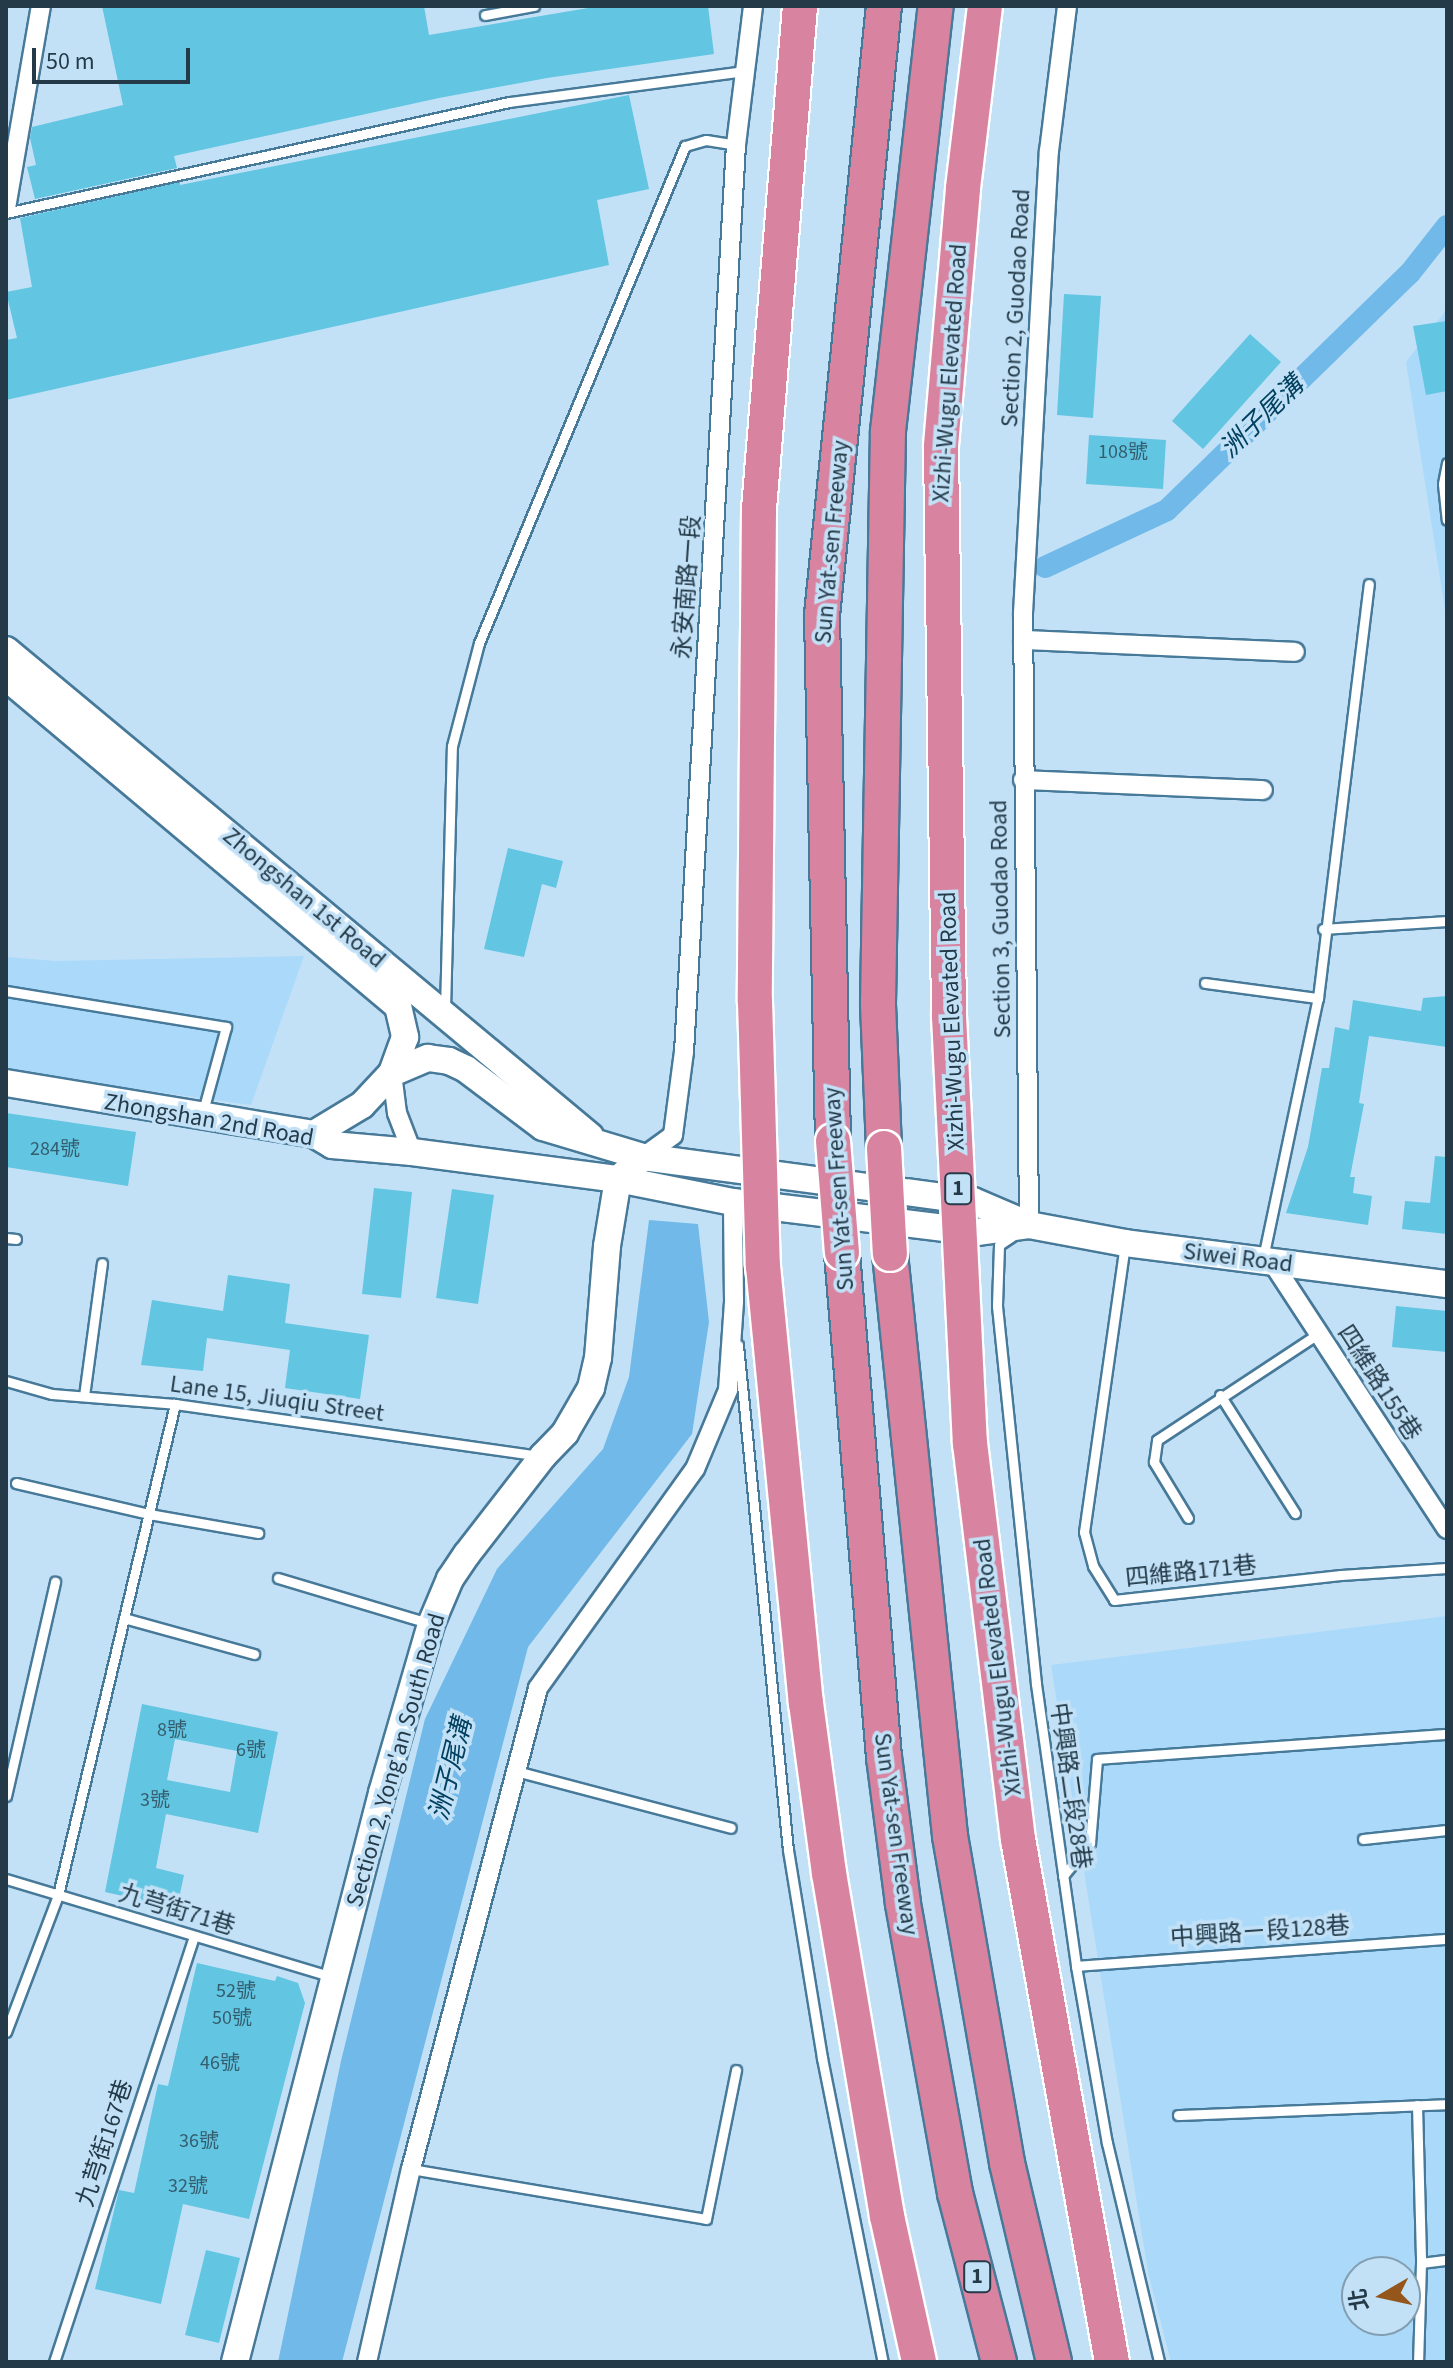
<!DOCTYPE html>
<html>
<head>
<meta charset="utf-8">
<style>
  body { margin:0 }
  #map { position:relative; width:1453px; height:2368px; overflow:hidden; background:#c2e1f7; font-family:"Source Sans 3","Noto Sans TC",sans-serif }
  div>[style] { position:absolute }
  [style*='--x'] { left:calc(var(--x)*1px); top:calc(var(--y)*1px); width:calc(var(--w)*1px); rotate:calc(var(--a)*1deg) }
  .built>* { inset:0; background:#aad9fa }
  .water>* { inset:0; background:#70b9e9 }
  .canal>* { height:22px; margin:-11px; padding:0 11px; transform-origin:11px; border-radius:11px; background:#70b9e9 }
  .building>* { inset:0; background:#62c5e1 }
  .roads { filter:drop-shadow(2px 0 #477999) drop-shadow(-2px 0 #477999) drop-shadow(0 2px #477999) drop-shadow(0 -2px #477999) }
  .lane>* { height:9px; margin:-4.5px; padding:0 4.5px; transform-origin:4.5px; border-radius:4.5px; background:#fff }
  .street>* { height:18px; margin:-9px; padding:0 9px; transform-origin:9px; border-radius:9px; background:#fff }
  .secondary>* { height:26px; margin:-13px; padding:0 13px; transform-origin:13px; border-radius:13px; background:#fff }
  .highway>* { height:34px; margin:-17px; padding:0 17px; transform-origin:17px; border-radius:17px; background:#d884a0 }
  .bridges { filter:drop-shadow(2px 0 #fff) drop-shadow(-2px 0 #fff) drop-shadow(0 2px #fff) drop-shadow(0 -2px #fff) }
  .highway-bridge>* { height:34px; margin:-17px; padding:0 17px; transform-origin:17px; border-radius:17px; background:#d884a0 }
  span { translate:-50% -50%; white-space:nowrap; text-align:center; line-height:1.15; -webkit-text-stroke:7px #c2e1f7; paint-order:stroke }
  .number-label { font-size:20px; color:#345d6e }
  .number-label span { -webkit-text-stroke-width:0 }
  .shield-label span { padding:2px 6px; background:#c2e1f7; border:2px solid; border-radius:6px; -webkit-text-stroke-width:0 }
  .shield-label { font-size:22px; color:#243a48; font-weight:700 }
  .street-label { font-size:24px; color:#243a48 }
  .water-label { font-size:26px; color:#01405f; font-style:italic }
  .frame { position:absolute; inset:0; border:8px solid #243a48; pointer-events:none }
  .north { position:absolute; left:1341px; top:2256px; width:80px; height:80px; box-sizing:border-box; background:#c2e1f7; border:2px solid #839eb1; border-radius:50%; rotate:261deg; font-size:22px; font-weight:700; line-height:32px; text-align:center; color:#243a48 }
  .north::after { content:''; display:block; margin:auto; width:28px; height:36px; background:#94561b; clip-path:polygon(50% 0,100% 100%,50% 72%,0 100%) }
  .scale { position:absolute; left:32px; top:48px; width:158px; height:36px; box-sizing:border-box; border:4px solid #243a48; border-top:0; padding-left:10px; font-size:24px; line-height:28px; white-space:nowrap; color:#243a48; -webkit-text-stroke:6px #c2e1f7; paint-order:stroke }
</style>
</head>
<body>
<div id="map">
  <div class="built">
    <i style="clip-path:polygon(1447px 309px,1447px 622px,1406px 362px)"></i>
    <i style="clip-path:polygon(304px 956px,251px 1105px,6px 1071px,6px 957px,56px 961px)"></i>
    <i style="clip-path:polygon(evenodd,1447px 1616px,1447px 2362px,1171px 2362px,1148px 2272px,1051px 1665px,1447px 1616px,1357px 2272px,1405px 2272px,1405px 2320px,1357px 2320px,1357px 2272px)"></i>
  </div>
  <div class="water">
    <i style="clip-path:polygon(649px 1220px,698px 1224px,709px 1322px,692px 1434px,528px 1647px,342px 2362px,278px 2362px,341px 2061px,425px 1719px,497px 1569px,603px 1449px,629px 1377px)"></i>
  </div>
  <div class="canal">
    <i style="--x:1045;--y:567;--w:135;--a:-25"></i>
    <i style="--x:1167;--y:510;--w:339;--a:-44.3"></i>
    <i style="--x:1410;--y:273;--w:60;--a:-51.8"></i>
  </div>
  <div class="building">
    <i style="clip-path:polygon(102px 6px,424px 6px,429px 35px,600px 6px,708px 6px,714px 54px,547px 78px,439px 98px,174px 156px,177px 168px,35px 199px,27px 167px,36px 165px,30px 138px,32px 127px,123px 105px)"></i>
    <i style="clip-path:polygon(629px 95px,649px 189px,597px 200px,609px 265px,6px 400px,6px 340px,17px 338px,6px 292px,32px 287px,20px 218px,180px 182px,180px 185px)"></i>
    <i style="clip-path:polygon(1064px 294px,1101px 296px,1093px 418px,1057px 415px)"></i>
    <i style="clip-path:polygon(1447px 321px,1447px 391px,1426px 395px,1413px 326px)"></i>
    <i style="clip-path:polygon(1250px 334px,1281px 362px,1203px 449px,1172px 421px)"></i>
    <i style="clip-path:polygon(1089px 435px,1166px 440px,1163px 489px,1086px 484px)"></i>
    <i style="clip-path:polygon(508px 848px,563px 861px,556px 888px,542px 884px,524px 957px,484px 949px)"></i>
    <i style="clip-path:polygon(1447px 996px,1447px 1047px,1369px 1036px,1359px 1103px,1364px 1104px,1350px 1177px,1355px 1177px,1353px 1193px,1372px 1196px,1368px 1225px,1286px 1213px,1308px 1147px,1322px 1068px,1329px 1068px,1335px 1027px,1349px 1030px,1353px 1000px,1421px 1011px,1423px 998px)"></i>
    <i style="clip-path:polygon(6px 1113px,136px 1132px,128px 1186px,6px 1167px)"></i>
    <i style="clip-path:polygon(1435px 1156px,1447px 1157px,1447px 1234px,1402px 1229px,1405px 1201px,1430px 1203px)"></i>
    <i style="clip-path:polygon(374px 1188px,412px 1192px,401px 1298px,362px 1294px)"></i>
    <i style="clip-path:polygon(452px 1189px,494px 1195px,478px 1304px,436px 1298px)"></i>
    <i style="clip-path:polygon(228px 1275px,290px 1284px,285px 1323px,369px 1335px,360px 1399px,285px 1388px,290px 1350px,207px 1338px,203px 1371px,141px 1365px,152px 1300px,223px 1311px)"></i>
    <i style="clip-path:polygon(1396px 1306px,1447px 1311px,1447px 1352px,1392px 1347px)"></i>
    <i style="clip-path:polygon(evenodd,142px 1704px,278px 1732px,258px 1833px,166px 1814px,156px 1868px,184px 1875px,177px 1908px,105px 1892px,142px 1704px,175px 1739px,237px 1751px,230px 1792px,167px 1780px,175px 1739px)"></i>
    <i style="clip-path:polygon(197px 1963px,275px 1981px,277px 1976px,298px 1983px,305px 2003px,249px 2219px,183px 2204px,161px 2304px,95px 2289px,119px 2190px,134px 2193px,158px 2084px,168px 2086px)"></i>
    <i style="clip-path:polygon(206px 2250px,240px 2258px,219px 2343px,185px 2335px)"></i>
  </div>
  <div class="roads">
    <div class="lane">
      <i style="--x:485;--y:15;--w:50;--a:-10.4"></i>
      <i style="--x:6;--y:213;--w:515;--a:-12.44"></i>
      <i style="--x:509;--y:102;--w:239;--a:-7.5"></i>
      <i style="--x:1447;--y:463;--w:21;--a:101"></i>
      <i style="--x:1443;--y:484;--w:36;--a:84"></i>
      <i style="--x:1323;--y:929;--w:124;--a:-3.7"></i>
      <i style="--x:1205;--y:983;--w:114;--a:7.6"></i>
      <i style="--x:6;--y:991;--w:223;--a:9.3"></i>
      <i style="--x:226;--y:1027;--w:91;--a:105.3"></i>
      <i style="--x:445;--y:1010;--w:264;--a:-88.5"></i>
      <i style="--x:452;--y:746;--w:106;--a:-75.3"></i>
      <i style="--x:479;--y:643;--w:538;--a:-67.49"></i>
      <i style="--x:685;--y:146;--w:22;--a:-16"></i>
      <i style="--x:706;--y:140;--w:30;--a:9"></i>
      <i style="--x:1014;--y:1235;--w:18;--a:146"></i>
      <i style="--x:999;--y:1245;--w:61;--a:91.9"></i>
      <i style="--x:997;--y:1306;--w:380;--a:84.1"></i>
      <i style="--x:1036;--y:1684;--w:285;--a:81.9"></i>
      <i style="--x:1076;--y:1966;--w:180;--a:80.1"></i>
      <i style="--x:1107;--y:2143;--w:225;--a:76.6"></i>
      <i style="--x:6;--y:1238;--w:10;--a:6"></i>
      <i style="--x:1125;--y:1244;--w:291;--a:98.1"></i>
      <i style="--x:1084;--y:1532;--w:35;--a:75"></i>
      <i style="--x:1093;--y:1566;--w:40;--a:58"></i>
      <i style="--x:1114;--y:1600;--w:228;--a:-6.3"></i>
      <i style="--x:1341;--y:1575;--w:106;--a:-3.8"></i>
      <i style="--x:1263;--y:1258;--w:266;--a:-78.1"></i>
      <i style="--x:1318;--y:998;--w:417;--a:-83"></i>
      <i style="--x:738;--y:1345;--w:507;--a:84.35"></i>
      <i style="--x:788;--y:1850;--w:211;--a:80.7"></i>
      <i style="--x:822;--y:2058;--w:310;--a:78.7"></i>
      <i style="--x:6;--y:1381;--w:48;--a:15.8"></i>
      <i style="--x:52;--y:1394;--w:123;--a:4.6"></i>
      <i style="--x:175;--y:1404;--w:368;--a:8.1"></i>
      <i style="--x:1220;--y:1395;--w:140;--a:57.6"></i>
      <i style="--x:84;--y:1396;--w:134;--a:-82.3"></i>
      <i style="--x:16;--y:1483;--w:137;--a:13.1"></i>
      <i style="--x:149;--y:1514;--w:111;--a:9.9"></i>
      <i style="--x:1188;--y:1518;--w:66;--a:-121.3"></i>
      <i style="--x:1154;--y:1462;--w:22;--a:-82"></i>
      <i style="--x:1157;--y:1440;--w:193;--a:-33.4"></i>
      <i style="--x:278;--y:1578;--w:157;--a:16.7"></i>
      <i style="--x:124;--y:1618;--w:135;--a:15.5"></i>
      <i style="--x:516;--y:1771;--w:222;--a:14.8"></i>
      <i style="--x:6;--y:1796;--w:220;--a:-77.1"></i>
      <i style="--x:1363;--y:1839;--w:84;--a:-6.1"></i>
      <i style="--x:1063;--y:1876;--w:43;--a:-50.7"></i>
      <i style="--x:1090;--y:1843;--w:84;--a:-85.2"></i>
      <i style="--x:1097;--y:1759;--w:351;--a:-4.1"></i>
      <i style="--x:6;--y:1879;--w:341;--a:16.7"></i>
      <i style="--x:1076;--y:1966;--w:372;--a:-4.2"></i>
      <i style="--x:6;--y:2032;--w:147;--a:-69.2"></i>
      <i style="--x:58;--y:1895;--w:505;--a:-76.6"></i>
      <i style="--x:1417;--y:2105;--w:158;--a:88.5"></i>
      <i style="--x:1421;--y:2263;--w:99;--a:91.7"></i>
      <i style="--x:1178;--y:2115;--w:269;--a:-2.3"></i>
      <i style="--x:411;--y:2169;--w:299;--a:9.6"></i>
      <i style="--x:706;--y:2219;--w:152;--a:-78.6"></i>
      <i style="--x:1421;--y:2263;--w:26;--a:-7"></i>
      <i style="--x:54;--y:2362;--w:448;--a:-71.8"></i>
    </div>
    <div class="street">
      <i style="--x:6;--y:208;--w:205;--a:-80.2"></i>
      <i style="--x:1023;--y:640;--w:272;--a:2.5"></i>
      <i style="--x:1023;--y:780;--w:240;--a:2.4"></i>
      <i style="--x:392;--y:1073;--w:40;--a:82.9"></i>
      <i style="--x:397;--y:1113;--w:42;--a:69"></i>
      <i style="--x:643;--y:1157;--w:37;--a:-36"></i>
      <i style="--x:673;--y:1135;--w:84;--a:-82.5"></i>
      <i style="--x:684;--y:1052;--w:908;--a:-86.72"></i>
      <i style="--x:736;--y:145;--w:140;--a:-83"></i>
      <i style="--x:1029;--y:1225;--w:612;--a:-90.56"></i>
      <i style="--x:1023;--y:613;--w:463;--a:-86.8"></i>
      <i style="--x:1049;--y:151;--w:146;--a:-82.9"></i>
      <i style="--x:1272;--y:1262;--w:319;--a:56.8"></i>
      <i style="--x:367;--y:2362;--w:198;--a:-77.2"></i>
      <i style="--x:411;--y:2169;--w:497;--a:-75.2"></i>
      <i style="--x:538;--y:1688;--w:269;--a:-54.4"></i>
      <i style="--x:695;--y:1469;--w:86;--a:-67.3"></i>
      <i style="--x:728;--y:1390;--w:89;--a:-86.1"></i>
      <i style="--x:734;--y:1301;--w:99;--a:-90.6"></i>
    </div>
    <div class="secondary">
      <i style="--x:6;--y:650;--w:760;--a:39.77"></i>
      <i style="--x:6;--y:677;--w:512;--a:40.01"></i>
      <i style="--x:398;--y:1006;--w:32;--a:77"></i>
      <i style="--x:405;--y:1037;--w:38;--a:110"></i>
      <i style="--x:392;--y:1073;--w:44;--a:133.2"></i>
      <i style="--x:362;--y:1105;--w:56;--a:148.9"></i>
      <i style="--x:392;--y:1073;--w:39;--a:-23"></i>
      <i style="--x:428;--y:1058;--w:21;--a:8"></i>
      <i style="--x:449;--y:1061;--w:19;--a:25"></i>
      <i style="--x:466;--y:1069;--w:96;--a:37"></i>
      <i style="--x:543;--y:1127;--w:104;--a:16.7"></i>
      <i style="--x:643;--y:1157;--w:333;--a:7.6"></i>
      <i style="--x:973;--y:1201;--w:61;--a:23.2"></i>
      <i style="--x:1029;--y:1225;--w:98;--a:10.6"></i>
      <i style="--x:1125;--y:1243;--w:325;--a:7.3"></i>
      <i style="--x:6;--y:1083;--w:312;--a:9.4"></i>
      <i style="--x:314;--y:1134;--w:21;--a:31"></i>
      <i style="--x:332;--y:1145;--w:80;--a:5"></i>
      <i style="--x:412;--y:1152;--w:208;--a:7.5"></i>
      <i style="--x:618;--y:1179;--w:117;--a:11.3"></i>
      <i style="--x:733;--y:1202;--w:246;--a:7"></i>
      <i style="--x:977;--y:1232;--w:52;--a:-7.7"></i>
      <i style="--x:235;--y:2362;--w:588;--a:-75.51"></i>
      <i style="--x:382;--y:1793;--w:176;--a:-73.8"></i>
      <i style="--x:431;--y:1624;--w:49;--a:-67.1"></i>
      <i style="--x:450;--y:1579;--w:30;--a:-56"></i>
      <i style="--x:467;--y:1554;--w:124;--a:-52.2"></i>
      <i style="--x:543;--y:1456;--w:32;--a:-46"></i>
      <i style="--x:565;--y:1433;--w:52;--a:-60"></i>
      <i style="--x:591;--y:1388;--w:31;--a:-77"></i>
      <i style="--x:598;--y:1358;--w:112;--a:-85.4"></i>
      <i style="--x:607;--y:1246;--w:68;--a:-80.7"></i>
      <i style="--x:618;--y:1179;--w:33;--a:-41"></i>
    </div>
    <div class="highway">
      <i style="--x:833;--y:1141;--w:526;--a:-91.2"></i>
      <i style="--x:822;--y:615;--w:612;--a:-84.19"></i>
      <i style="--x:884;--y:1148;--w:145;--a:-92.4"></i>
      <i style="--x:878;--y:1003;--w:572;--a:-89"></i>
      <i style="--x:888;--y:431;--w:428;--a:-83.6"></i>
      <i style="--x:842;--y:1253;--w:506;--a:85.24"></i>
      <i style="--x:884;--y:1757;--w:148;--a:82.6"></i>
      <i style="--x:903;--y:1904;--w:294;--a:79.8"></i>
      <i style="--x:955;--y:2193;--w:175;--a:75.4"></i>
      <i style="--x:890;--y:1254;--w:585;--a:84.11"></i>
      <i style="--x:950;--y:1836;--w:332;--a:80.1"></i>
      <i style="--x:1007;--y:2163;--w:204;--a:76.7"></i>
    </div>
  </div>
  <div class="bridges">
    <div class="highway-bridge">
      <i style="--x:800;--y:6;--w:505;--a:94.66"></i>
      <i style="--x:759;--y:509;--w:492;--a:90.5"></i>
      <i style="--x:755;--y:1001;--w:265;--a:88.3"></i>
      <i style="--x:763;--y:1266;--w:439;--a:84.4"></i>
      <i style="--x:806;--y:1703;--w:172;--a:82.3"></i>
      <i style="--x:829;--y:1873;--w:348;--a:80.4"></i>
      <i style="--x:887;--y:2216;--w:149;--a:77.6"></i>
      <i style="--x:985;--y:6;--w:184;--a:96.9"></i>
      <i style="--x:963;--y:189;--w:259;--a:94.9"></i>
      <i style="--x:941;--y:447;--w:569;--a:89.19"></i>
      <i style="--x:949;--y:1016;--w:428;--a:87.2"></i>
      <i style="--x:970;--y:1443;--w:399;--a:83.1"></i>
      <i style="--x:1018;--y:1839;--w:531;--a:79.81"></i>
      <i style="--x:833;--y:1141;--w:112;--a:85.4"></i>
      <i style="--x:884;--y:1148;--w:106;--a:86.8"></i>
    </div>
  </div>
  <div class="number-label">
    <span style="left:1123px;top:452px">108號</span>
    <span style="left:55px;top:1149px">284號</span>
    <span style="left:172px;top:1730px">8號</span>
    <span style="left:251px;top:1750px">6號</span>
    <span style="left:155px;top:1800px">3號</span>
    <span style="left:236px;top:1991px">52號</span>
    <span style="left:232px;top:2018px">50號</span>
    <span style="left:220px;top:2063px">46號</span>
    <span style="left:199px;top:2141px">36號</span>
    <span style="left:188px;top:2186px">32號</span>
  </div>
  <div class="shield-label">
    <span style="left:958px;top:1189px">1</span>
    <span style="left:977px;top:2277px">1</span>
  </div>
  <div class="street-label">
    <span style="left:1016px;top:308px;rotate:-87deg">Section 2, Guodao Road</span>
    <span style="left:950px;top:373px;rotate:-86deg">Xizhi-Wugu Elevated Road</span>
    <span style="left:832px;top:542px;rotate:-85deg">Sun Yat-sen Freeway</span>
    <span style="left:687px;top:587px;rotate:-86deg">永安南路一段</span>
    <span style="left:304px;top:898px;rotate:40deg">Zhongshan 1st Road</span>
    <span style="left:1001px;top:919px;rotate:-91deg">Section 3, Guodao Road</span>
    <span style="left:952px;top:1021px;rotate:-92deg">Xizhi-Wugu Elevated Road</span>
    <span style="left:209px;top:1120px;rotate:10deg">Zhongshan 2nd Road</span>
    <span style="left:839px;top:1189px;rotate:-94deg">Sun Yat-sen Freeway</span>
    <span style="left:1238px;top:1258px;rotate:7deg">Siwei Road</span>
    <span style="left:1379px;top:1383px;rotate:57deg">四維路155巷</span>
    <span style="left:277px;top:1399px;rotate:8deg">Lane 15, Jiuqiu Street</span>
    <span style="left:1191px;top:1572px;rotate:-6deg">四維路171巷</span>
    <span style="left:998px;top:1667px;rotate:-97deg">Xizhi-Wugu Elevated Road</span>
    <span style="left:396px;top:1760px;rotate:-74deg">Section 2, Yong'an South Road</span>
    <span style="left:1070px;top:1786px;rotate:82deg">中興路二段28巷</span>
    <span style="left:896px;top:1834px;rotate:82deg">Sun Yat-sen Freeway</span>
    <span style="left:177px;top:1910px;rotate:17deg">九芎街71巷</span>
    <span style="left:1260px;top:1932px;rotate:-4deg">中興路ㄧ段128巷</span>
    <span style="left:105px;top:2143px;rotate:-72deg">九芎街167巷</span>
  </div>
  <div class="water-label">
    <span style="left:1262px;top:417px;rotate:-44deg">洲子尾溝</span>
    <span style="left:451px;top:1769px;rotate:-76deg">洲子尾溝</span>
  </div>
  <div class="frame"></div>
  <div class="north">北</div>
  <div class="scale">50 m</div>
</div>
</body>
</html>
